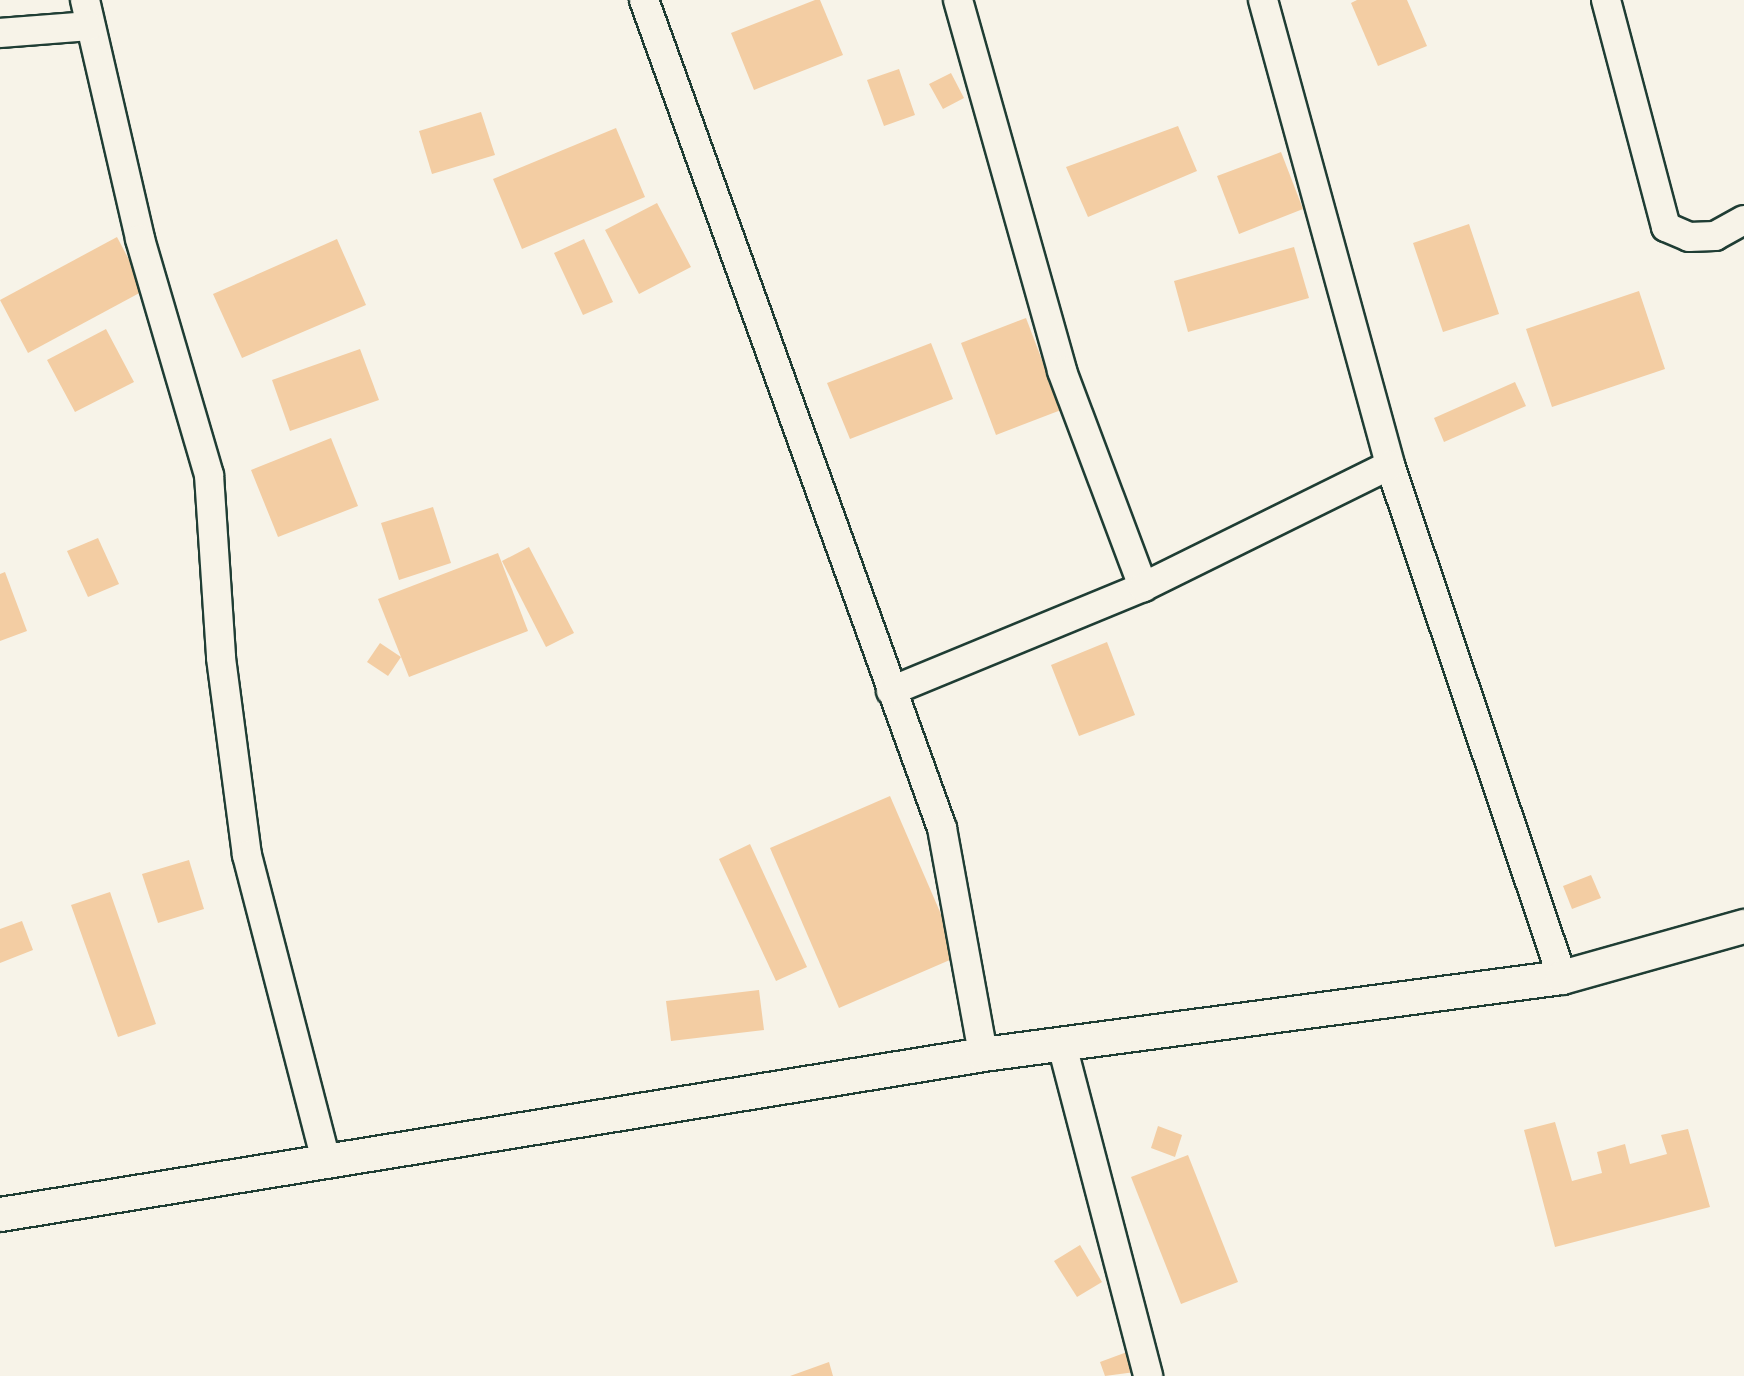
<!DOCTYPE html>
<html>
<head>
<meta charset="utf-8">
<style>
  body { margin:0 }
  #map { position:relative; width:1744px; height:1376px; overflow:hidden; background:#f7f3e8; font-family:Itim,sans-serif }
  div>[style] { position:absolute }
  [style*='--x'] { left:calc(var(--x)*1px); top:calc(var(--y)*1px); width:calc(var(--w)*1px); rotate:calc(var(--a)*1deg) }
  .building>* { inset:0; background:#f3cda3 }
  .roads { filter:drop-shadow(2px 0 #1f3d34) drop-shadow(-2px 0 #1f3d34) drop-shadow(0 2px #1f3d34) drop-shadow(0 -2px #1f3d34) }
  .street>* { height:28px; margin:-14px; padding:0 14px; transform-origin:14px; border-radius:14px; background:#f7f3e8 }
  .secondary>* { height:33px; margin:-16.5px; padding:0 16.5px; transform-origin:16.5px; border-radius:16.5px; background:#f7f3e8 }
  span { translate:-50% -50%; white-space:nowrap; text-align:center; line-height:1.15; -webkit-text-stroke:4.5px #f7f3e8; paint-order:stroke }
</style>
</head>
<body>
<div id="map">
  <div class="building">
    <i style="clip-path:polygon(815px 0,820px 0,843px 55px,754px 90px,731px 33px)"></i>
    <i style="clip-path:polygon(1357px 0,1407px 0,1427px 46px,1378px 66px,1351px 3px)"></i>
    <i style="clip-path:polygon(899px 69px,915px 115px,884px 126px,867px 80px)"></i>
    <i style="clip-path:polygon(951px 73px,964px 98px,943px 109px,929px 84px)"></i>
    <i style="clip-path:polygon(481px 112px,495px 155px,432px 174px,419px 131px)"></i>
    <i style="clip-path:polygon(1178px 126px,1197px 171px,1088px 217px,1066px 167px)"></i>
    <i style="clip-path:polygon(616px 128px,645px 197px,522px 249px,493px 179px)"></i>
    <i style="clip-path:polygon(1281px 152px,1303px 209px,1239px 234px,1217px 176px)"></i>
    <i style="clip-path:polygon(657px 203px,691px 267px,639px 294px,605px 230px)"></i>
    <i style="clip-path:polygon(1469px 224px,1499px 314px,1443px 332px,1413px 243px)"></i>
    <i style="clip-path:polygon(117px 237px,145px 290px,28px 353px,0 300px)"></i>
    <i style="clip-path:polygon(337px 239px,366px 305px,242px 358px,213px 294px)"></i>
    <i style="clip-path:polygon(584px 239px,613px 302px,583px 315px,554px 253px)"></i>
    <i style="clip-path:polygon(1294px 247px,1309px 298px,1188px 332px,1174px 281px)"></i>
    <i style="clip-path:polygon(1639px 291px,1665px 369px,1552px 407px,1526px 329px)"></i>
    <i style="clip-path:polygon(1026px 318px,1061px 410px,996px 435px,961px 343px)"></i>
    <i style="clip-path:polygon(106px 329px,134px 382px,75px 412px,47px 360px)"></i>
    <i style="clip-path:polygon(931px 343px,953px 399px,850px 439px,827px 383px)"></i>
    <i style="clip-path:polygon(360px 349px,379px 400px,290px 431px,272px 380px)"></i>
    <i style="clip-path:polygon(1515px 382px,1526px 406px,1444px 442px,1434px 418px)"></i>
    <i style="clip-path:polygon(331px 438px,358px 506px,278px 537px,251px 470px)"></i>
    <i style="clip-path:polygon(433px 507px,451px 563px,399px 580px,381px 523px)"></i>
    <i style="clip-path:polygon(98px 538px,119px 584px,88px 597px,67px 551px)"></i>
    <i style="clip-path:polygon(529px 547px,574px 633px,546px 647px,502px 561px)"></i>
    <i style="clip-path:polygon(498px 553px,528px 631px,409px 677px,378px 599px)"></i>
    <i style="clip-path:polygon(5px 572px,27px 631px,0 641px,0 574px)"></i>
    <i style="clip-path:polygon(1107px 642px,1135px 715px,1079px 736px,1051px 665px)"></i>
    <i style="clip-path:polygon(380px 643px,401px 657px,388px 676px,367px 662px)"></i>
    <i style="clip-path:polygon(890px 796px,959px 956px,839px 1008px,770px 848px)"></i>
    <i style="clip-path:polygon(750px 844px,807px 967px,776px 981px,719px 859px)"></i>
    <i style="clip-path:polygon(189px 860px,204px 909px,158px 923px,142px 874px)"></i>
    <i style="clip-path:polygon(1591px 875px,1601px 898px,1572px 909px,1563px 886px)"></i>
    <i style="clip-path:polygon(110px 892px,156px 1024px,118px 1037px,71px 905px)"></i>
    <i style="clip-path:polygon(22px 921px,33px 950px,0 963px,0 929px)"></i>
    <i style="clip-path:polygon(759px 990px,764px 1030px,671px 1041px,666px 1001px)"></i>
    <i style="clip-path:polygon(1555px 1122px,1572px 1181px,1602px 1173px,1597px 1152px,1625px 1144px,1630px 1164px,1667px 1154px,1661px 1135px,1688px 1129px,1710px 1207px,1555px 1247px,1524px 1130px)"></i>
    <i style="clip-path:polygon(1158px 1126px,1182px 1135px,1175px 1157px,1151px 1148px)"></i>
    <i style="clip-path:polygon(1188px 1155px,1238px 1282px,1181px 1304px,1131px 1177px)"></i>
    <i style="clip-path:polygon(1080px 1245px,1102px 1282px,1077px 1297px,1054px 1261px)"></i>
    <i style="clip-path:polygon(1127px 1352px,1135px 1372px,1105px 1376px,1100px 1362px)"></i>
    <i style="clip-path:polygon(829px 1362px,833px 1376px,790px 1376px)"></i>
  </div>
  <div class="roads">
    <div class="street">
      <i style="--x:85;--y:0;--w:245;--a:77"></i>
      <i style="--x:140;--y:239;--w:246;--a:73.7"></i>
      <i style="--x:209;--y:475;--w:183;--a:86.2"></i>
      <i style="--x:221;--y:658;--w:199;--a:82.5"></i>
      <i style="--x:247;--y:855;--w:316;--a:75.5"></i>
      <i style="--x:644;--y:0;--w:880;--a:70.21"></i>
      <i style="--x:942;--y:828;--w:230;--a:79.7"></i>
      <i style="--x:958;--y:0;--w:385;--a:74.3"></i>
      <i style="--x:1062;--y:371;--w:231;--a:69.4"></i>
      <i style="--x:1263;--y:0;--w:482;--a:74.7"></i>
      <i style="--x:1390;--y:465;--w:540;--a:71.43"></i>
      <i style="--x:1606;--y:0;--w:235;--a:75.2"></i>
      <i style="--x:1666;--y:227;--w:25;--a:23"></i>
      <i style="--x:1689;--y:237;--w:26;--a:-2"></i>
      <i style="--x:1715;--y:236;--w:33;--a:-29"></i>
      <i style="--x:0;--y:33;--w:89;--a:-4.5"></i>
      <i style="--x:891;--y:691;--w:273;--a:-22.4"></i>
      <i style="--x:1143;--y:587;--w:275;--a:-26.3"></i>
      <i style="--x:1062;--y:1045;--w:342;--a:75.4"></i>
    </div>
    <div class="secondary">
      <i style="--x:0;--y:1214;--w:996;--a:-9.24"></i>
      <i style="--x:983;--y:1054;--w:584;--a:-7.58"></i>
      <i style="--x:1562;--y:977;--w:189;--a:-15.7"></i>
    </div>
  </div>
</div>
</body>
</html>
